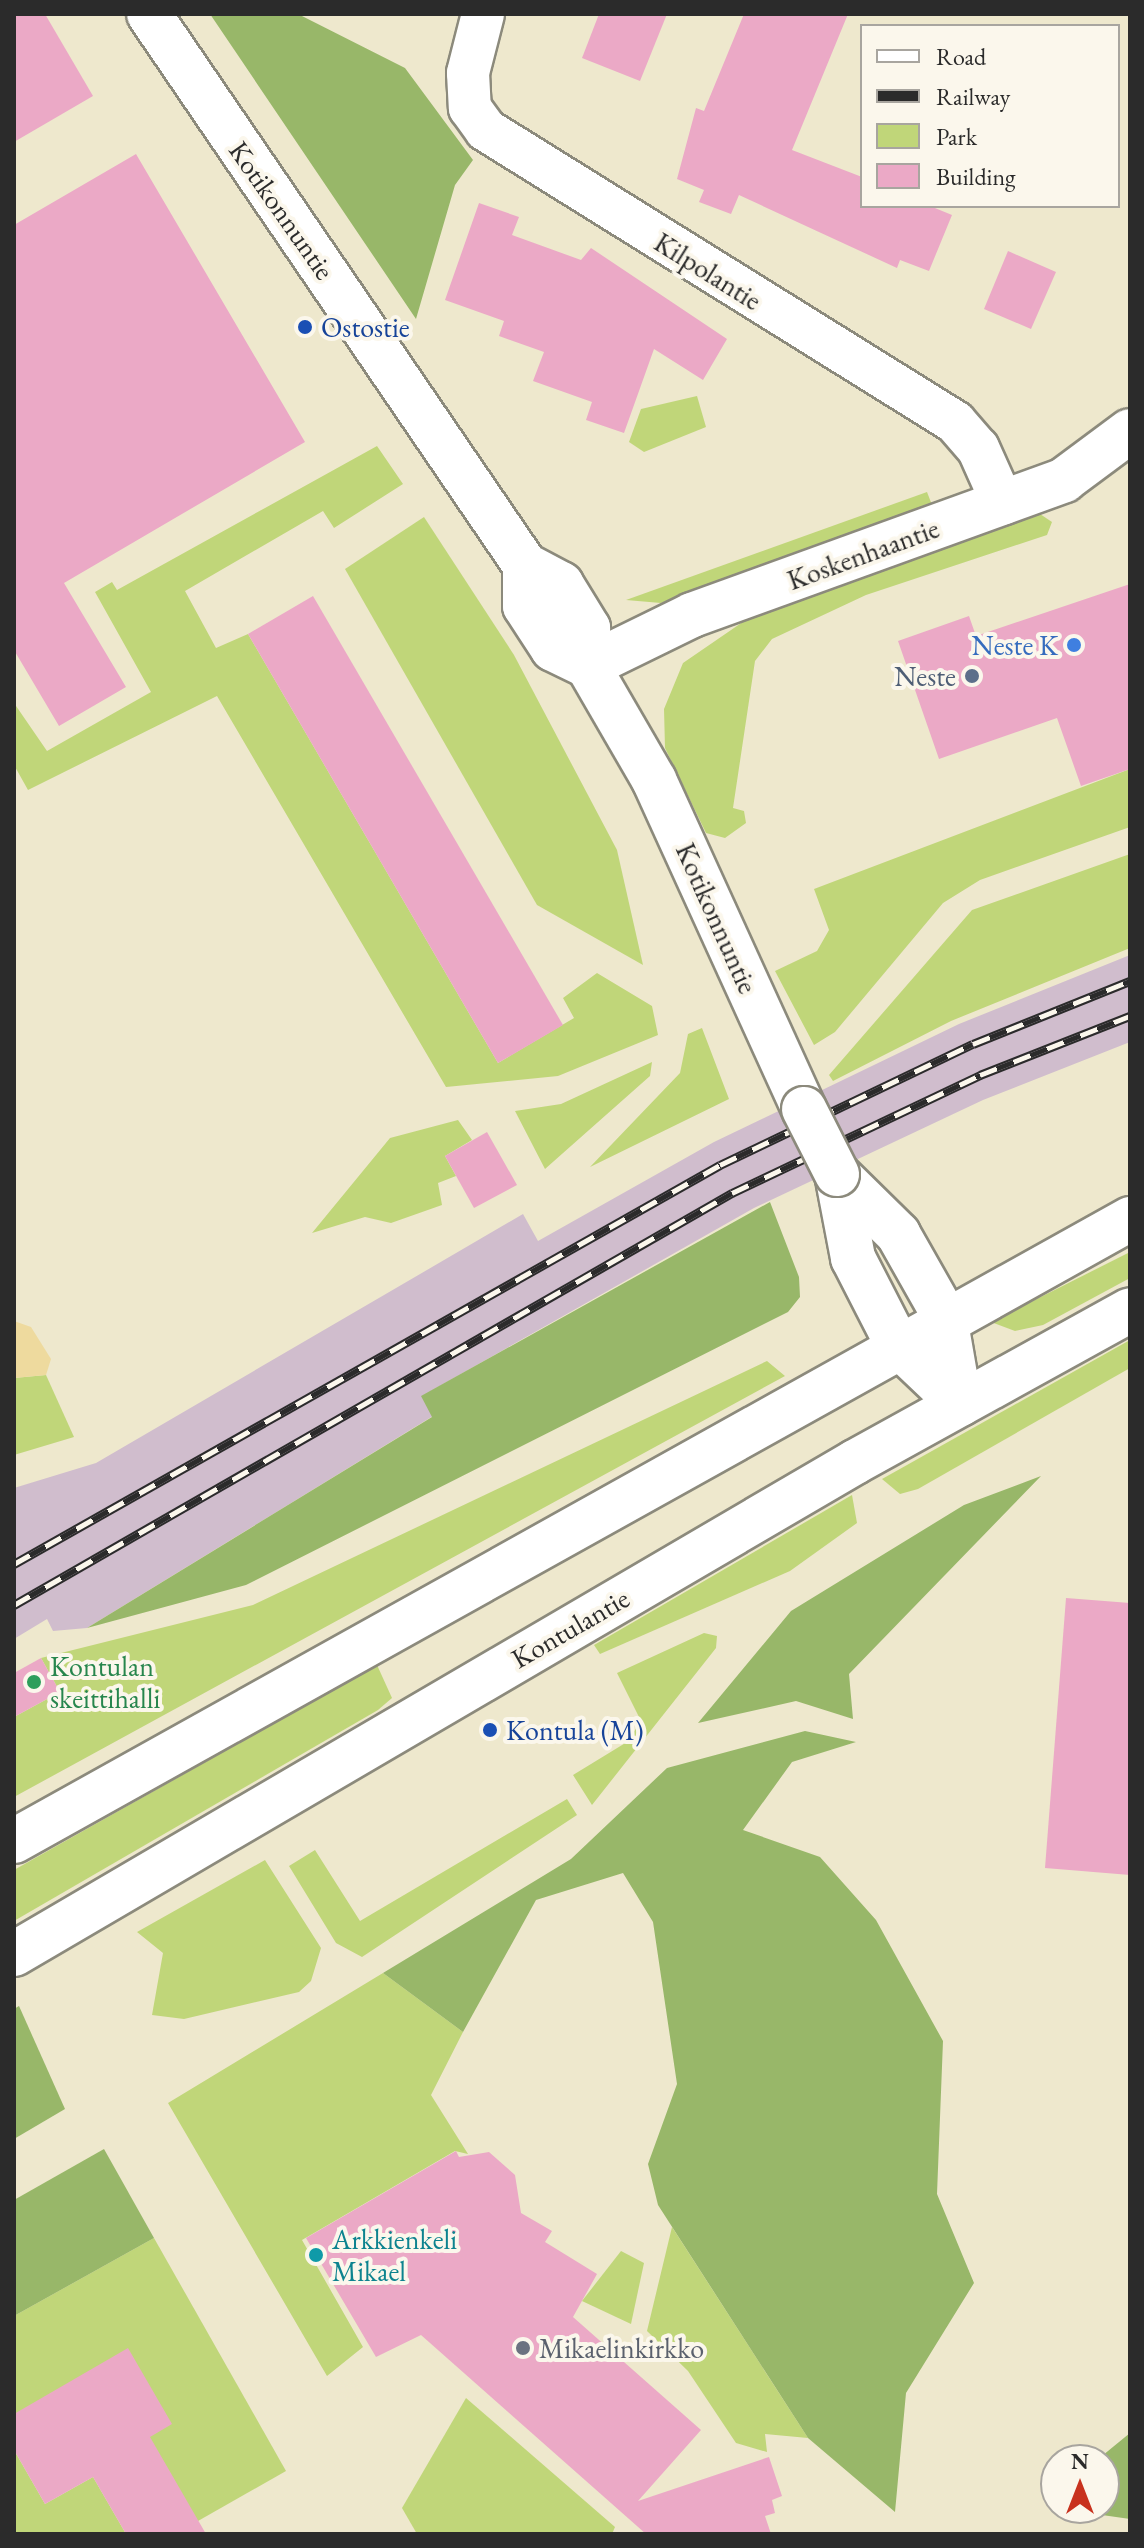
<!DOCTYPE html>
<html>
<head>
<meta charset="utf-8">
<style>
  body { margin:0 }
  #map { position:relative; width:1144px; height:2548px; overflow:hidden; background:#eee8cd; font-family:"EB Garamond",serif }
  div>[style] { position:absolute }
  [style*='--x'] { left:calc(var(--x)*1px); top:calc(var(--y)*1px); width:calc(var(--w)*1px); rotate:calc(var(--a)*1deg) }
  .industrial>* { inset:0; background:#d0bdcd }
  .green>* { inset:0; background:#c0d679 }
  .forest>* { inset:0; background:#98b769 }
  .sand>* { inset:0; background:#eeda9e }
  .building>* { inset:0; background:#eba9c6 }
  .roads { filter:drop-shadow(2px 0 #8c8a7c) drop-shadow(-2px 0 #8c8a7c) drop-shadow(0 2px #8c8a7c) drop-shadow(0 -2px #8c8a7c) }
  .street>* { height:42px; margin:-21px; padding:0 21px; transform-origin:21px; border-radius:21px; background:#fff }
  .secondary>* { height:44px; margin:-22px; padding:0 22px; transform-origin:22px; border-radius:22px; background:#fff }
  .primary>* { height:44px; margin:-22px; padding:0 22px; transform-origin:22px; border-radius:22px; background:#fff }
  .rail>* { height:9px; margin-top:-4.5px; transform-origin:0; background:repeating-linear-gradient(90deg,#fbf7ec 0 18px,#2b2b2b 0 36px); box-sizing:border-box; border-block:2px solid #2b2b2b }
  .bridges { filter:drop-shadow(2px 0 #8c8a7c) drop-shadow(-2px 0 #8c8a7c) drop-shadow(0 2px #8c8a7c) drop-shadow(0 -2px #8c8a7c) }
  .secondary-bridge>* { height:44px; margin:-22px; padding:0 22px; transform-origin:22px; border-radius:22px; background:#fff }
  .dots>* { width:22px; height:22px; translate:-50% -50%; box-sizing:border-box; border:4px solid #fbf7ec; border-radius:50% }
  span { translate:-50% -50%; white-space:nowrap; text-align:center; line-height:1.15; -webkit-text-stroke:8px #fbf7ec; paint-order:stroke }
  .street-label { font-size:28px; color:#2b2b2b }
  .transit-label { font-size:28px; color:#164399 }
  .left { translate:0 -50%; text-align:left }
  .shop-label { font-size:28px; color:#366cbe }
  .right { translate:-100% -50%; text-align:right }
  .service-label { font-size:28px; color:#4e5e75 }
  .leisure-label { font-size:28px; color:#27864d }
  .culture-label { font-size:28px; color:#0d838f }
  .worship-label { font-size:28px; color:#5b616d }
  .frame { position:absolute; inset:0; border:16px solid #2b2b2b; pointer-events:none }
  .legend { position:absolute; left:860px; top:24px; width:260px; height:184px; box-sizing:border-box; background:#fbf7ec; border:2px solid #a8a59f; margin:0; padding:10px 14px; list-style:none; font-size:24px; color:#2b2b2b }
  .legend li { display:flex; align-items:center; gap:16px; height:40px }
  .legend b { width:40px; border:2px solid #a8a59f }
  .north { position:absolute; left:1040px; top:2444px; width:80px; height:80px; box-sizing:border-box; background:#fbf7ec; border:2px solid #a8a59f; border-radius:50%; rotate:0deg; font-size:22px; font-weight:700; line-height:32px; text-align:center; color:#2b2b2b }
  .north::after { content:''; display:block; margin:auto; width:28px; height:36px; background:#c8321e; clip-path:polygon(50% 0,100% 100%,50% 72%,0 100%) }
</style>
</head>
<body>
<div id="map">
  <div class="industrial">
    <i style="clip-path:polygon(1130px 955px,1130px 1042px,983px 1100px,754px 1208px,422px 1396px,433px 1416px,87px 1628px,53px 1631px,47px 1619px,14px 1639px,14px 1488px,96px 1463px,523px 1214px,538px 1241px,714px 1142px,959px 1024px)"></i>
  </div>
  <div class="green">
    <i style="clip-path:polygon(697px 396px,706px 427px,644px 452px,629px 442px,641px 409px)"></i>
    <i style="clip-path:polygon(377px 446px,403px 484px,334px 528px,323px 511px,185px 591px,216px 648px,248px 634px,498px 1063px,574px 1018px,563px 998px,597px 973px,652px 1006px,658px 1035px,558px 1076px,446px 1087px,217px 696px,28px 790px,14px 765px,14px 703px,47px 751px,151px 692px,95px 592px,112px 582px,117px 590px)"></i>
    <i style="clip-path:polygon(927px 492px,932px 505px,661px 603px,626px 600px)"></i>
    <i style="clip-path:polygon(1040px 514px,1052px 522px,1047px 535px,866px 595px,772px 639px,755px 661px,733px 808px,744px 811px,746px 823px,725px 838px,706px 833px,665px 748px,664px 709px,683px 663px,750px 617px)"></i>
    <i style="clip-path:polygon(424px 517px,514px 655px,617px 850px,643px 965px,537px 905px,345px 569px)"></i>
    <i style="clip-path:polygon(1130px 769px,1130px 827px,980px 880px,943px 903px,835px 1032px,814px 1045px,775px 971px,817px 951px,829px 930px,814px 889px)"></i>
    <i style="clip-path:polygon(1130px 854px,1130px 948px,951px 1021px,833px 1081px,829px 1075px,972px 910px)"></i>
    <i style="clip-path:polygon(702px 1028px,729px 1099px,590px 1167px,680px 1073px,688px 1034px)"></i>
    <i style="clip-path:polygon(652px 1062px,650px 1076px,545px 1169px,515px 1111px,561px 1104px)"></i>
    <i style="clip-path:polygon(458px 1120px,472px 1140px,445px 1156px,456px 1176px,438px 1183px,442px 1205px,391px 1223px,365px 1217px,312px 1233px,390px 1138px)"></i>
    <i style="clip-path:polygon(1130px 1252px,1130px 1278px,1043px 1325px,1015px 1331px,991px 1322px)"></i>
    <i style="clip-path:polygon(1130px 1340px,1130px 1368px,918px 1489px,900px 1494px,882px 1479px)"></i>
    <i style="clip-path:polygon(767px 1361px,785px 1376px,14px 1797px,14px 1717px,60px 1692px,41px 1658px,253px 1605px)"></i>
    <i style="clip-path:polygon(46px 1375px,74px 1437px,14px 1455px,14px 1378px)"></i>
    <i style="clip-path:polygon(852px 1495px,857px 1523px,790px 1571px,600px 1654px,594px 1645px)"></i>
    <i style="clip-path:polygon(704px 1633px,717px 1636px,716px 1648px,592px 1805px,573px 1775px,627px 1742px,641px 1721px,617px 1673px)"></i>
    <i style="clip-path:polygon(377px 1665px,392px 1698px,378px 1710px,14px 1921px,14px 1870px)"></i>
    <i style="clip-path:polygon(567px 1799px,577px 1815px,362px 1957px,336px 1943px,289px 1866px,315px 1850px,360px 1921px)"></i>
    <i style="clip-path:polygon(265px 1860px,321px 1948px,311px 1981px,299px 1992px,184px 2019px,152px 2015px,163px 1953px,137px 1932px)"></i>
    <i style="clip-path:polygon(383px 1973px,463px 2032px,431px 2095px,468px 2154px,455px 2151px,302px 2240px,363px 2347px,327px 2376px,168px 2103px)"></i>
    <i style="clip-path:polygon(672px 2227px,808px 2438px,765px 2434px,767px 2452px,736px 2443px,688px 2371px,647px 2331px)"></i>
    <i style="clip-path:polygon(154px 2238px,286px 2471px,198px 2521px,14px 2414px,14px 2316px)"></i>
    <i style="clip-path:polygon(621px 2251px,644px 2263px,631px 2324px,582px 2301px)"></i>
    <i style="clip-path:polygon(466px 2398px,615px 2527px,612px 2534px,417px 2534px,402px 2508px)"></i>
    <i style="clip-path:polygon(14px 2450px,45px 2504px,93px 2477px,126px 2534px,14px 2534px)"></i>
  </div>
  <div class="forest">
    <i style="clip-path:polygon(210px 14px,298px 14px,405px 68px,473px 160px,455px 185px,416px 319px)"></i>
    <i style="clip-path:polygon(770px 1202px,799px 1277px,800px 1297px,788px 1312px,246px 1585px,87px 1628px,432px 1417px,421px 1396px)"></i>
    <i style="clip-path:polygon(1041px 1476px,849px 1674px,853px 1719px,796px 1701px,698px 1723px,791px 1611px,964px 1505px)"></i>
    <i style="clip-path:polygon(805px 1731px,856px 1742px,792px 1762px,743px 1830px,820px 1857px,876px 1920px,943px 2041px,937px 2194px,974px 2283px,906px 2393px,895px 2512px,808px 2438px,658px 2205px,648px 2164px,677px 2084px,653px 1922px,623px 1873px,536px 1900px,463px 2032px,383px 1973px,571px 1859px,667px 1768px)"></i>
    <i style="clip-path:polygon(19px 2006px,65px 2109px,14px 2139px,14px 2009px)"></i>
    <i style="clip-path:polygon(104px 2149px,154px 2238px,14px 2316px,14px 2200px)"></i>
    <i style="clip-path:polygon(1130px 2433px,1130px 2519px,1088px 2513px,1104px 2508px,1104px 2460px,1097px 2460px)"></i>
  </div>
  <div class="sand">
    <i style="clip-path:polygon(14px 1321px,31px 1327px,51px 1359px,46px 1375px,14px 1378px)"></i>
  </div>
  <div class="building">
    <i style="clip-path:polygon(14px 14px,45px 14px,93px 96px,14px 142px)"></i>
    <i style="clip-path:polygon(599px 14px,667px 14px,640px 81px,582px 58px)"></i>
    <i style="clip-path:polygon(744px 14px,848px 14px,792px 150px,862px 177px,862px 206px,930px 206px,952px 215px,929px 271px,900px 260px,897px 268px,739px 195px,731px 214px,699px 202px,704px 190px,677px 179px,696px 108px,704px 111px)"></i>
    <i style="clip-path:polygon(136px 154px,305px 442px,64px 583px,126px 687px,59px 726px,14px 650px,14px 225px)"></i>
    <i style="clip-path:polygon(479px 203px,519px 217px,512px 235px,581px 260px,591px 248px,727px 339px,703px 380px,654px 349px,624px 433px,586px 420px,592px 402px,533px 381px,544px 352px,499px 336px,504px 321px,445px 300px)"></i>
    <i style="clip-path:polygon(1008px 251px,1056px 272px,1031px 329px,984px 309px)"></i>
    <i style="clip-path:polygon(1130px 584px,1130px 769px,1081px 786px,1057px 718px,939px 759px,898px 641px,969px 616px,976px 636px)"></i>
    <i style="clip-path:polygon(313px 596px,563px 1025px,498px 1063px,248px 634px)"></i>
    <i style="clip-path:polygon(487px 1132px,517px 1185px,474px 1208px,445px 1156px)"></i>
    <i style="clip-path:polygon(1066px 1598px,1130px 1603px,1130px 1875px,1045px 1868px)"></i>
    <i style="clip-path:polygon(41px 1658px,60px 1692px,14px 1717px,14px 1673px)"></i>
    <i style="clip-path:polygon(456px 2151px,459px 2157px,489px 2152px,515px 2175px,521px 2213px,552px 2231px,545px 2242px,597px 2274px,573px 2317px,701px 2430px,638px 2501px,769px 2457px,782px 2496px,772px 2500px,775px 2513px,765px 2516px,771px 2534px,646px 2534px,421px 2335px,376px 2357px,306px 2238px)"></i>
    <i style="clip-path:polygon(128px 2348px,172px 2424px,150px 2437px,206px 2534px,126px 2534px,93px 2477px,45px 2504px,14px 2450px,14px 2414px)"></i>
  </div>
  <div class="roads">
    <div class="street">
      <i style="--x:483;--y:14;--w:61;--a:104.3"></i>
      <i style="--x:468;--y:73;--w:35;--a:87"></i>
      <i style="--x:470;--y:108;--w:27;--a:54"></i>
      <i style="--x:486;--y:130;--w:552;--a:31.91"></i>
      <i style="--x:955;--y:422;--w:35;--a:49"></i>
      <i style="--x:978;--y:448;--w:61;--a:65.9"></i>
    </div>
    <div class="secondary">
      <i style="--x:149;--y:14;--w:667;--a:55.69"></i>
      <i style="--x:525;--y:565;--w:41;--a:27.8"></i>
      <i style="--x:561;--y:584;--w:52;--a:58.5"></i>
      <i style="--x:588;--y:628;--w:38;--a:90"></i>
      <i style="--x:588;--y:666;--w:132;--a:59.9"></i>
      <i style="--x:654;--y:780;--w:362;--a:65.5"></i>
      <i style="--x:525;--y:565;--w:41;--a:90"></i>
      <i style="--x:525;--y:606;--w:51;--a:56.9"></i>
      <i style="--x:553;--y:649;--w:39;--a:26"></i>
      <i style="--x:588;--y:666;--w:116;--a:-26.1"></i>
      <i style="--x:692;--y:615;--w:396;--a:-19.9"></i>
      <i style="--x:1064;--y:480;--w:82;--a:-36.6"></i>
      <i style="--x:837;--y:1174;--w:86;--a:44.5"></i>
      <i style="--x:898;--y:1234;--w:95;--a:60.5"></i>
      <i style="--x:945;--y:1317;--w:88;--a:80.2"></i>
      <i style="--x:837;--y:1174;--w:86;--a:79.2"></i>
      <i style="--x:853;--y:1258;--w:97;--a:62.9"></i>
      <i style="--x:897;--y:1344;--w:87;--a:43.6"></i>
    </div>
    <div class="primary">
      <i style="--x:14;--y:1841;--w:1278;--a:-29.13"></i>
      <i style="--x:14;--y:1954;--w:974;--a:-30.33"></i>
      <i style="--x:855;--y:1462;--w:314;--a:-28.9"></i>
    </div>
  </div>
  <div class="rail">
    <i style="--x:14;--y:1564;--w:811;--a:-29.47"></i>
    <i style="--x:720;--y:1165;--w:280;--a:-25.6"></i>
    <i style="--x:973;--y:1044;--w:169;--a:-21.9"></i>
    <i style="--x:14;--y:1605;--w:828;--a:-29.85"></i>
    <i style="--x:732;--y:1193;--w:275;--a:-25.4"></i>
    <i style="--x:980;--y:1075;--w:161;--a:-21.5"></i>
  </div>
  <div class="bridges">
    <div class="secondary-bridge">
      <i style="--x:804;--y:1109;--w:73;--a:63.1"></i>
    </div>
  </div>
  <div class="dots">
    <i style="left:305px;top:327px;background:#1a4fb4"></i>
    <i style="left:1074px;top:645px;background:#3f7fe0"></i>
    <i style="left:972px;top:676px;background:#5c6f8a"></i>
    <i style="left:34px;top:1682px;background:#2e9e5b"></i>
    <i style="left:490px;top:1730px;background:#1a4fb4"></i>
    <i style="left:316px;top:2255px;background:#0f9aa8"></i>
    <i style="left:523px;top:2348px;background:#6b7280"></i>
  </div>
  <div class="street-label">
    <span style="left:282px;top:210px;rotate:55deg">Kotikonnuntie</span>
    <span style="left:708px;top:271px;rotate:32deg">Kilpolantie</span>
    <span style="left:863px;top:554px;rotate:-20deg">Koskenhaantie</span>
    <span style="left:717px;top:918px;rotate:66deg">Kotikonnuntie</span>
    <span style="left:570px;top:1628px;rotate:-30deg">Kontulantie</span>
  </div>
  <div class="transit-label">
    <span class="left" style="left:321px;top:327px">Ostostie</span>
    <span class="left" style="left:506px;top:1730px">Kontula (M)</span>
  </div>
  <div class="shop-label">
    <span class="right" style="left:1058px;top:645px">Neste K</span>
  </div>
  <div class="service-label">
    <span class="right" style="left:956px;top:676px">Neste</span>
  </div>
  <div class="leisure-label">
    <span class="left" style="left:50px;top:1682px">Kontulan<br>skeittihalli</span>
  </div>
  <div class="culture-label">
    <span class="left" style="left:332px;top:2255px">Arkkienkeli<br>Mikael</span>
  </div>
  <div class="worship-label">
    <span class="left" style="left:539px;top:2348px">Mikaelinkirkko</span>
  </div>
  <div class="frame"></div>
  <ul class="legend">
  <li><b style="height:10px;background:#fff"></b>Road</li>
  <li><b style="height:10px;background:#2b2b2b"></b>Railway</li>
  <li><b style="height:22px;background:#c0d679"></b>Park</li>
  <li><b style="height:22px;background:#eba9c6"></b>Building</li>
  </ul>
  <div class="north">N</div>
</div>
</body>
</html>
